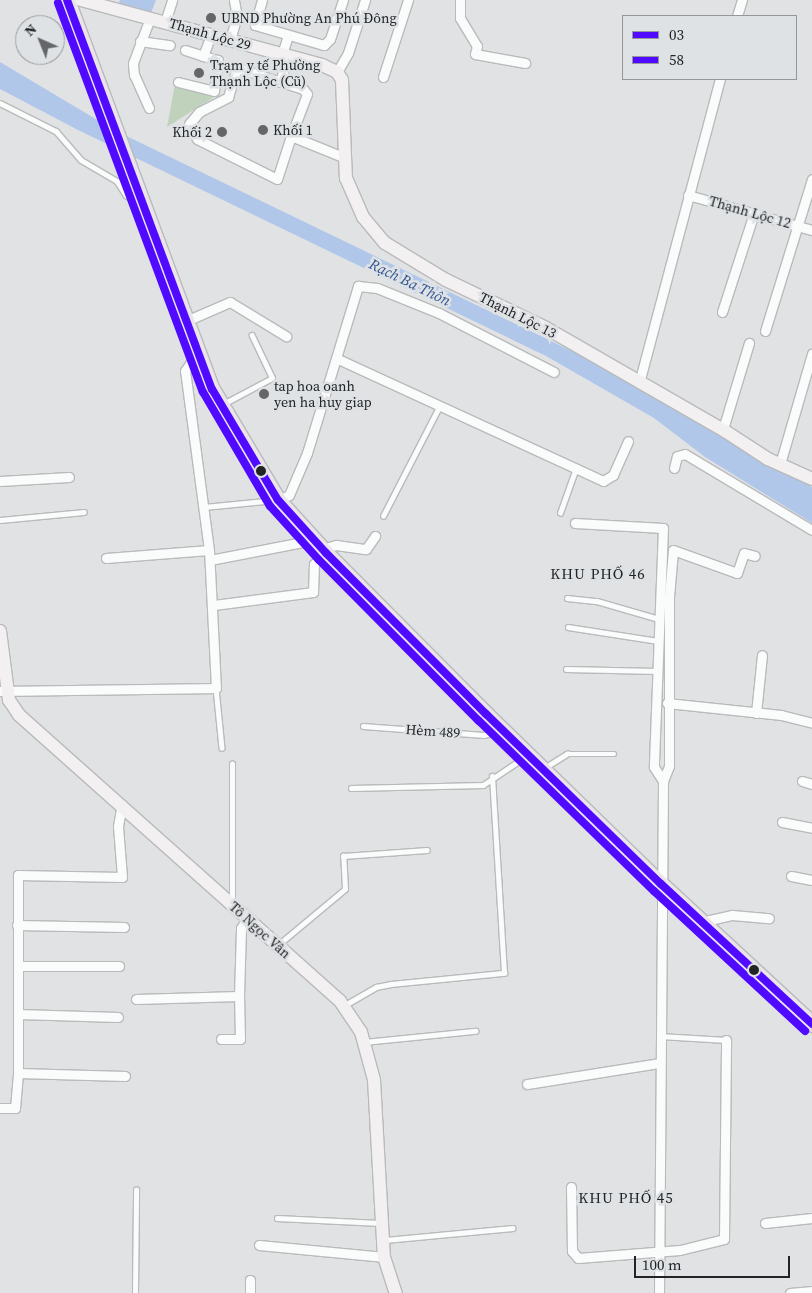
<!DOCTYPE html>
<html>
<head>
<meta charset="utf-8">
<style>
  body { margin:0 }
  #map { position:relative; width:812px; height:1293px; overflow:hidden; background:#e0e2e4; font-family:"Source Serif 4",serif }
  div>[style] { position:absolute }
  [style*='--x'] { left:calc(var(--x)*1px); top:calc(var(--y)*1px); width:calc(var(--w)*1px); rotate:calc(var(--a)*1deg) }
  .green>* { inset:0; background:#c0d2bc }
  .water>* { inset:0; background:#b0c7ea }
  .roads { filter:drop-shadow(1px 0 #b9babb) drop-shadow(-1px 0 #b9babb) drop-shadow(0 1px #b9babb) drop-shadow(0 -1px #b9babb) }
  .lane>* { height:4.5px; margin:-2.25px; padding:0 2.25px; transform-origin:2.25px; border-radius:2.25px; background:#fafbfb }
  .street>* { height:9px; margin:-4.5px; padding:0 4.5px; transform-origin:4.5px; border-radius:4.5px; background:#fafbfb }
  .secondary>* { height:12px; margin:-6px; padding:0 6px; transform-origin:6px; border-radius:6px; background:#f3f0f2 }
  .primary>* { height:15px; margin:-7.5px; padding:0 7.5px; transform-origin:7.5px; border-radius:7.5px; background:#ebe5e9 }
  .bus-1>* { height:8px; margin:-4px; padding:0 4px; transform-origin:4px; border-radius:4px; background:#4f0aff }
  .bus-2>* { height:8px; margin:-4px; padding:0 4px; transform-origin:4px; border-radius:4px; background:#4f0aff }
  .dots>* { width:14px; height:14px; translate:-50% -50%; box-sizing:border-box; border:2px solid #dfe2e5; border-radius:50% }
  span { translate:-50% -50%; white-space:nowrap; text-align:center; line-height:1.15; -webkit-text-stroke:5px #dfe2e5; paint-order:stroke }
  .poi-label { font-size:14px; color:#232425 }
  .left { translate:0 -50%; text-align:left }
  .right { translate:-100% -50%; text-align:right }
  .street-label { font-size:14px; color:#232425 }
  .water-label { font-size:15px; color:#325693; font-style:italic }
  .neighbourhood-label { font-size:15px; color:#232425; letter-spacing:1px }
  .legend { position:absolute; left:622px; top:15px; width:175px; height:65px; box-sizing:border-box; background:#dfe2e5; border:1px solid #949698; margin:0; padding:6px 9px; list-style:none; font-size:15px; color:#232425 }
  .legend li { display:flex; align-items:center; gap:10px; height:25px }
  .legend b { width:25px; border:1px solid #949698 }
  .north { position:absolute; left:15px; top:15px; width:50px; height:50px; box-sizing:border-box; background:#dfe2e5; border:1px solid #949698; border-radius:50%; rotate:316deg; font-size:14px; font-weight:700; line-height:20px; text-align:center; color:#232425 }
  .north::after { content:''; display:block; margin:auto; width:18px; height:22px; background:#656668; clip-path:polygon(50% 0,100% 100%,50% 72%,0 100%) }
  .scale { position:absolute; left:634px; top:1256px; width:156px; height:22px; box-sizing:border-box; border:2px solid #232425; border-top:0; padding-left:6px; font-size:15px; line-height:18px; white-space:nowrap; color:#232425; -webkit-text-stroke:4px #dfe2e5; paint-order:stroke }
</style>
</head>
<body>
<div id="map">
  <div class="green">
    <i style="clip-path:polygon(175px 84px,217px 95px,167px 127px)"></i>
  </div>
  <div class="water">
    <i style="clip-path:polygon(120px 0,156px 0,151px 13px,118px 5px)"></i>
    <i style="clip-path:polygon(0 62px,116px 131px,638px 383px,747px 452px,812px 487px,812px 523px,705px 457px,654px 418px,546px 356px,78px 130px,0 89px)"></i>
  </div>
  <div class="roads">
    <div class="lane">
      <i style="--x:0;--y:103;--w:63;--a:26.6"></i>
      <i style="--x:56;--y:131;--w:38;--a:49"></i>
      <i style="--x:81;--y:160;--w:42;--a:30.3"></i>
      <i style="--x:117;--y:181;--w:17;--a:57"></i>
      <i style="--x:126;--y:195;--w:14;--a:34"></i>
      <i style="--x:225;--y:403;--w:53;--a:-28"></i>
      <i style="--x:272;--y:378;--w:47;--a:-115.5"></i>
      <i style="--x:204;--y:507;--w:71;--a:-5.6"></i>
      <i style="--x:560;--y:513;--w:48;--a:-70.4"></i>
      <i style="--x:383;--y:516;--w:123;--a:-62.8"></i>
      <i style="--x:0;--y:520;--w:84;--a:-5.4"></i>
      <i style="--x:567;--y:598;--w:30;--a:6"></i>
      <i style="--x:597;--y:601;--w:65;--a:16.2"></i>
      <i style="--x:568;--y:627;--w:91;--a:8.8"></i>
      <i style="--x:566;--y:669;--w:91;--a:1.3"></i>
      <i style="--x:216;--y:688;--w:60;--a:84.3"></i>
      <i style="--x:363;--y:726;--w:121;--a:4.3"></i>
      <i style="--x:484;--y:735;--w:15;--a:-16"></i>
      <i style="--x:546;--y:767;--w:25;--a:-32"></i>
      <i style="--x:567;--y:754;--w:47;--a:0"></i>
      <i style="--x:351;--y:788;--w:132;--a:-1.3"></i>
      <i style="--x:483;--y:785;--w:50;--a:-33.7"></i>
      <i style="--x:232;--y:902;--w:138;--a:-90"></i>
      <i style="--x:278;--y:945;--w:87;--a:-39.9"></i>
      <i style="--x:345;--y:889;--w:33;--a:-93"></i>
      <i style="--x:343;--y:856;--w:84;--a:-4.1"></i>
      <i style="--x:345;--y:1005;--w:36;--a:-30"></i>
      <i style="--x:376;--y:987;--w:15;--a:-11"></i>
      <i style="--x:391;--y:984;--w:114;--a:-5.6"></i>
      <i style="--x:504;--y:973;--w:197;--a:-93.5"></i>
      <i style="--x:660;--y:1036;--w:66;--a:3.5"></i>
      <i style="--x:364;--y:1042;--w:112;--a:-5.7"></i>
      <i style="--x:277;--y:1218;--w:103;--a:2.8"></i>
      <i style="--x:385;--y:1240;--w:128;--a:-5.4"></i>
      <i style="--x:135;--y:1293;--w:103;--a:-89.4"></i>
    </div>
    <div class="street">
      <i style="--x:262;--y:0;--w:26;--a:106"></i>
      <i style="--x:255;--y:25;--w:72;--a:16.2"></i>
      <i style="--x:324;--y:45;--w:8;--a:-45"></i>
      <i style="--x:330;--y:39;--w:41;--a:-71.6"></i>
      <i style="--x:460;--y:0;--w:18;--a:90"></i>
      <i style="--x:460;--y:18;--w:33;--a:59"></i>
      <i style="--x:477;--y:46;--w:8;--a:104"></i>
      <i style="--x:475;--y:54;--w:51;--a:10.2"></i>
      <i style="--x:737;--y:16;--w:17;--a:-73"></i>
      <i style="--x:165;--y:22;--w:23;--a:-72"></i>
      <i style="--x:230;--y:40;--w:25;--a:-74"></i>
      <i style="--x:237;--y:16;--w:16;--a:-101"></i>
      <i style="--x:140;--y:41;--w:30;--a:8"></i>
      <i style="--x:185;--y:50;--w:19;--a:18"></i>
      <i style="--x:203;--y:56;--w:22;--a:-69"></i>
      <i style="--x:282;--y:54;--w:20;--a:-72"></i>
      <i style="--x:337;--y:72;--w:22;--a:-60"></i>
      <i style="--x:348;--y:53;--w:56;--a:-72.2"></i>
      <i style="--x:383;--y:77;--w:81;--a:-72"></i>
      <i style="--x:178;--y:82;--w:37;--a:14"></i>
      <i style="--x:214;--y:91;--w:31;--a:-83"></i>
      <i style="--x:218;--y:60;--w:16;--a:-165"></i>
      <i style="--x:280;--y:82;--w:27;--a:-73"></i>
      <i style="--x:149;--y:108;--w:36;--a:-114"></i>
      <i style="--x:134;--y:75;--w:12;--a:-95"></i>
      <i style="--x:133;--y:63;--w:48;--a:-69.3"></i>
      <i style="--x:291;--y:136;--w:45;--a:108"></i>
      <i style="--x:277;--y:179;--w:89;--a:-153.4"></i>
      <i style="--x:197;--y:139;--w:17;--a:-118"></i>
      <i style="--x:189;--y:124;--w:16;--a:-50"></i>
      <i style="--x:199;--y:112;--w:33;--a:-27"></i>
      <i style="--x:228;--y:97;--w:28;--a:-73"></i>
      <i style="--x:236;--y:70;--w:5;--a:-11"></i>
      <i style="--x:241;--y:69;--w:65;--a:17.9"></i>
      <i style="--x:303;--y:89;--w:6;--a:51"></i>
      <i style="--x:307;--y:94;--w:45;--a:110.9"></i>
      <i style="--x:291;--y:136;--w:56;--a:22"></i>
      <i style="--x:688;--y:195;--w:129;--a:15.8"></i>
      <i style="--x:722;--y:312;--w:104;--a:-72.1"></i>
      <i style="--x:186;--y:321;--w:48;--a:-23.4"></i>
      <i style="--x:230;--y:302;--w:66;--a:31.3"></i>
      <i style="--x:765;--y:331;--w:159;--a:-72.8"></i>
      <i style="--x:338;--y:359;--w:292;--a:24.7"></i>
      <i style="--x:603;--y:481;--w:12;--a:-31"></i>
      <i style="--x:613;--y:475;--w:37;--a:-66"></i>
      <i style="--x:639;--y:383;--w:315;--a:-75.1"></i>
      <i style="--x:723;--y:429;--w:90;--a:-73.2"></i>
      <i style="--x:780;--y:464;--w:115;--a:-73.8"></i>
      <i style="--x:674;--y:468;--w:12;--a:-76"></i>
      <i style="--x:677;--y:456;--w:8;--a:-14"></i>
      <i style="--x:685;--y:454;--w:148;--a:30.9"></i>
      <i style="--x:0;--y:481;--w:69;--a:-3.3"></i>
      <i style="--x:278;--y:500;--w:12;--a:-24"></i>
      <i style="--x:289;--y:495;--w:46;--a:-66.8"></i>
      <i style="--x:307;--y:453;--w:175;--a:-73"></i>
      <i style="--x:358;--y:286;--w:19;--a:6"></i>
      <i style="--x:377;--y:288;--w:67;--a:22"></i>
      <i style="--x:439;--y:313;--w:129;--a:27.2"></i>
      <i style="--x:575;--y:523;--w:88;--a:3.3"></i>
      <i style="--x:663;--y:528;--w:239;--a:92.2"></i>
      <i style="--x:654;--y:767;--w:17;--a:57"></i>
      <i style="--x:322;--y:549;--w:15;--a:-16"></i>
      <i style="--x:336;--y:545;--w:30;--a:8"></i>
      <i style="--x:366;--y:549;--w:16;--a:-55"></i>
      <i style="--x:106;--y:558;--w:103;--a:-4.4"></i>
      <i style="--x:210;--y:560;--w:105;--a:-11"></i>
      <i style="--x:214;--y:605;--w:100;--a:-7.5"></i>
      <i style="--x:313;--y:592;--w:28;--a:-88"></i>
      <i style="--x:314;--y:564;--w:16;--a:-43"></i>
      <i style="--x:0;--y:691;--w:216;--a:-0.8"></i>
      <i style="--x:216;--y:688;--w:138;--a:-92.9"></i>
      <i style="--x:209;--y:550;--w:181;--a:-97.6"></i>
      <i style="--x:185;--y:371;--w:23;--a:-56"></i>
      <i style="--x:667;--y:703;--w:115;--a:6"></i>
      <i style="--x:781;--y:715;--w:32;--a:14"></i>
      <i style="--x:756;--y:713;--w:58;--a:-84.1"></i>
      <i style="--x:802;--y:781;--w:10;--a:17"></i>
      <i style="--x:782;--y:822;--w:31;--a:11"></i>
      <i style="--x:791;--y:876;--w:21;--a:11"></i>
      <i style="--x:701;--y:922;--w:32;--a:-13"></i>
      <i style="--x:732;--y:915;--w:37;--a:5"></i>
      <i style="--x:17;--y:925;--w:107;--a:1.1"></i>
      <i style="--x:20;--y:966;--w:99;--a:0"></i>
      <i style="--x:136;--y:999;--w:103;--a:-1.7"></i>
      <i style="--x:239;--y:996;--w:68;--a:-88.3"></i>
      <i style="--x:241;--y:928;--w:11;--a:-56"></i>
      <i style="--x:18;--y:1014;--w:100;--a:1.7"></i>
      <i style="--x:221;--y:1039;--w:19;--a:0"></i>
      <i style="--x:240;--y:1039;--w:43;--a:-91.3"></i>
      <i style="--x:18;--y:1073;--w:107;--a:1.6"></i>
      <i style="--x:527;--y:1084;--w:135;--a:-9"></i>
      <i style="--x:0;--y:1108;--w:15;--a:0"></i>
      <i style="--x:15;--y:1108;--w:35;--a:-85"></i>
      <i style="--x:18;--y:1073;--w:198;--a:-90"></i>
      <i style="--x:18;--y:875;--w:104;--a:1.1"></i>
      <i style="--x:122;--y:877;--w:51;--a:-94.5"></i>
      <i style="--x:118;--y:826;--w:22;--a:-80"></i>
      <i style="--x:571;--y:1187;--w:64;--a:89.1"></i>
      <i style="--x:572;--y:1251;--w:9;--a:49"></i>
      <i style="--x:578;--y:1258;--w:102;--a:-4.5"></i>
      <i style="--x:680;--y:1250;--w:45;--a:-14"></i>
      <i style="--x:724;--y:1239;--w:199;--a:-89.4"></i>
      <i style="--x:765;--y:1223;--w:47;--a:-6.1"></i>
      <i style="--x:259;--y:1245;--w:126;--a:5.5"></i>
      <i style="--x:250;--y:1280;--w:13;--a:90"></i>
      <i style="--x:659;--y:1293;--w:512;--a:-89.55"></i>
      <i style="--x:663;--y:781;--w:16;--a:-68"></i>
      <i style="--x:669;--y:766;--w:169;--a:-90"></i>
      <i style="--x:669;--y:597;--w:47;--a:-85.1"></i>
      <i style="--x:673;--y:550;--w:68;--a:19.8"></i>
      <i style="--x:737;--y:573;--w:21;--a:-71"></i>
      <i style="--x:744;--y:553;--w:11;--a:15"></i>
      <i style="--x:790;--y:1293;--w:22;--a:-5"></i>
    </div>
    <div class="secondary">
      <i style="--x:81;--y:0;--w:250;--a:15.1"></i>
      <i style="--x:322;--y:65;--w:17;--a:25"></i>
      <i style="--x:337;--y:72;--w:9;--a:58"></i>
      <i style="--x:342;--y:80;--w:98;--a:87.7"></i>
      <i style="--x:346;--y:178;--w:43;--a:66.4"></i>
      <i style="--x:363;--y:217;--w:34;--a:50"></i>
      <i style="--x:385;--y:243;--w:71;--a:31.2"></i>
      <i style="--x:446;--y:280;--w:111;--a:25.6"></i>
      <i style="--x:546;--y:328;--w:207;--a:29.9"></i>
      <i style="--x:725;--y:431;--w:51;--a:33.1"></i>
      <i style="--x:768;--y:459;--w:48;--a:24.4"></i>
      <i style="--x:0;--y:631;--w:70;--a:82.6"></i>
      <i style="--x:9;--y:700;--w:18;--a:56"></i>
      <i style="--x:19;--y:715;--w:430;--a:41.7"></i>
      <i style="--x:340;--y:1001;--w:37;--a:56"></i>
      <i style="--x:361;--y:1032;--w:50;--a:74.8"></i>
      <i style="--x:374;--y:1080;--w:177;--a:86.8"></i>
      <i style="--x:384;--y:1257;--w:38;--a:72"></i>
    </div>
    <div class="primary">
      <i style="--x:67;--y:0;--w:415;--a:69.6"></i>
      <i style="--x:212;--y:389;--w:129;--a:59.3"></i>
      <i style="--x:278;--y:500;--w:72;--a:47.8"></i>
      <i style="--x:326;--y:553;--w:227;--a:45.2"></i>
      <i style="--x:486;--y:714;--w:244;--a:44.2"></i>
      <i style="--x:661;--y:884;--w:206;--a:42.8"></i>
    </div>
  </div>
  <div class="bus-1">
    <i style="--x:67;--y:0;--w:415;--a:69.6"></i>
    <i style="--x:212;--y:389;--w:129;--a:59.3"></i>
    <i style="--x:278;--y:500;--w:72;--a:47.8"></i>
    <i style="--x:326;--y:553;--w:227;--a:45.2"></i>
    <i style="--x:486;--y:714;--w:244;--a:44.2"></i>
    <i style="--x:661;--y:884;--w:206;--a:42.8"></i>
  </div>
  <div class="bus-2">
    <i style="--x:58;--y:3;--w:415;--a:69.6"></i>
    <i style="--x:203;--y:392;--w:132;--a:59.6"></i>
    <i style="--x:270;--y:506;--w:73;--a:47.8"></i>
    <i style="--x:319;--y:560;--w:227;--a:45.2"></i>
    <i style="--x:479;--y:721;--w:244;--a:44.2"></i>
    <i style="--x:654;--y:891;--w:206;--a:42.8"></i>
  </div>
  <div class="dots">
    <i style="left:211px;top:18px;background:#656668"></i>
    <i style="left:199px;top:73px;background:#656668"></i>
    <i style="left:263px;top:130px;background:#656668"></i>
    <i style="left:222px;top:132px;background:#656668"></i>
    <i style="left:264px;top:394px;background:#656668"></i>
    <i style="left:261px;top:471px;background:#232425"></i>
    <i style="left:754px;top:970px;background:#232425"></i>
  </div>
  <div class="poi-label">
    <span class="left" style="left:221px;top:18px">UBND Phường An Phú Đông</span>
    <span class="left" style="left:210px;top:73px">Trạm y tế Phường<br>Thạnh Lộc (Cũ)</span>
    <span class="left" style="left:273px;top:130px">Khối 1</span>
    <span class="right" style="left:212px;top:132px">Khối 2</span>
    <span class="left" style="left:274px;top:394px">tap hoa oanh<br>yen ha huy giap</span>
  </div>
  <div class="street-label">
    <span style="left:210px;top:34px;rotate:16deg">Thạnh Lộc 29</span>
    <span style="left:750px;top:212px;rotate:16deg">Thạnh Lộc 12</span>
    <span style="left:518px;top:315px;rotate:27deg">Thạnh Lộc 13</span>
    <span style="left:433px;top:731px;rotate:4deg">Hèm 489</span>
    <span style="left:260px;top:930px;rotate:42deg">Tô Ngọc Vân</span>
  </div>
  <div class="water-label">
    <span style="left:410px;top:282px;rotate:26deg">Rạch Ba Thôn</span>
  </div>
  <div class="neighbourhood-label">
    <span style="left:598px;top:574px">KHU PHỐ 46</span>
    <span style="left:626px;top:1198px">KHU PHỐ 45</span>
  </div>
  <ul class="legend">
  <li><b style="height:6px;background:#4f0aff"></b>03</li>
  <li><b style="height:6px;background:#4f0aff"></b>58</li>
  </ul>
  <div class="north">N</div>
  <div class="scale">100 m</div>
</div>
</body>
</html>
